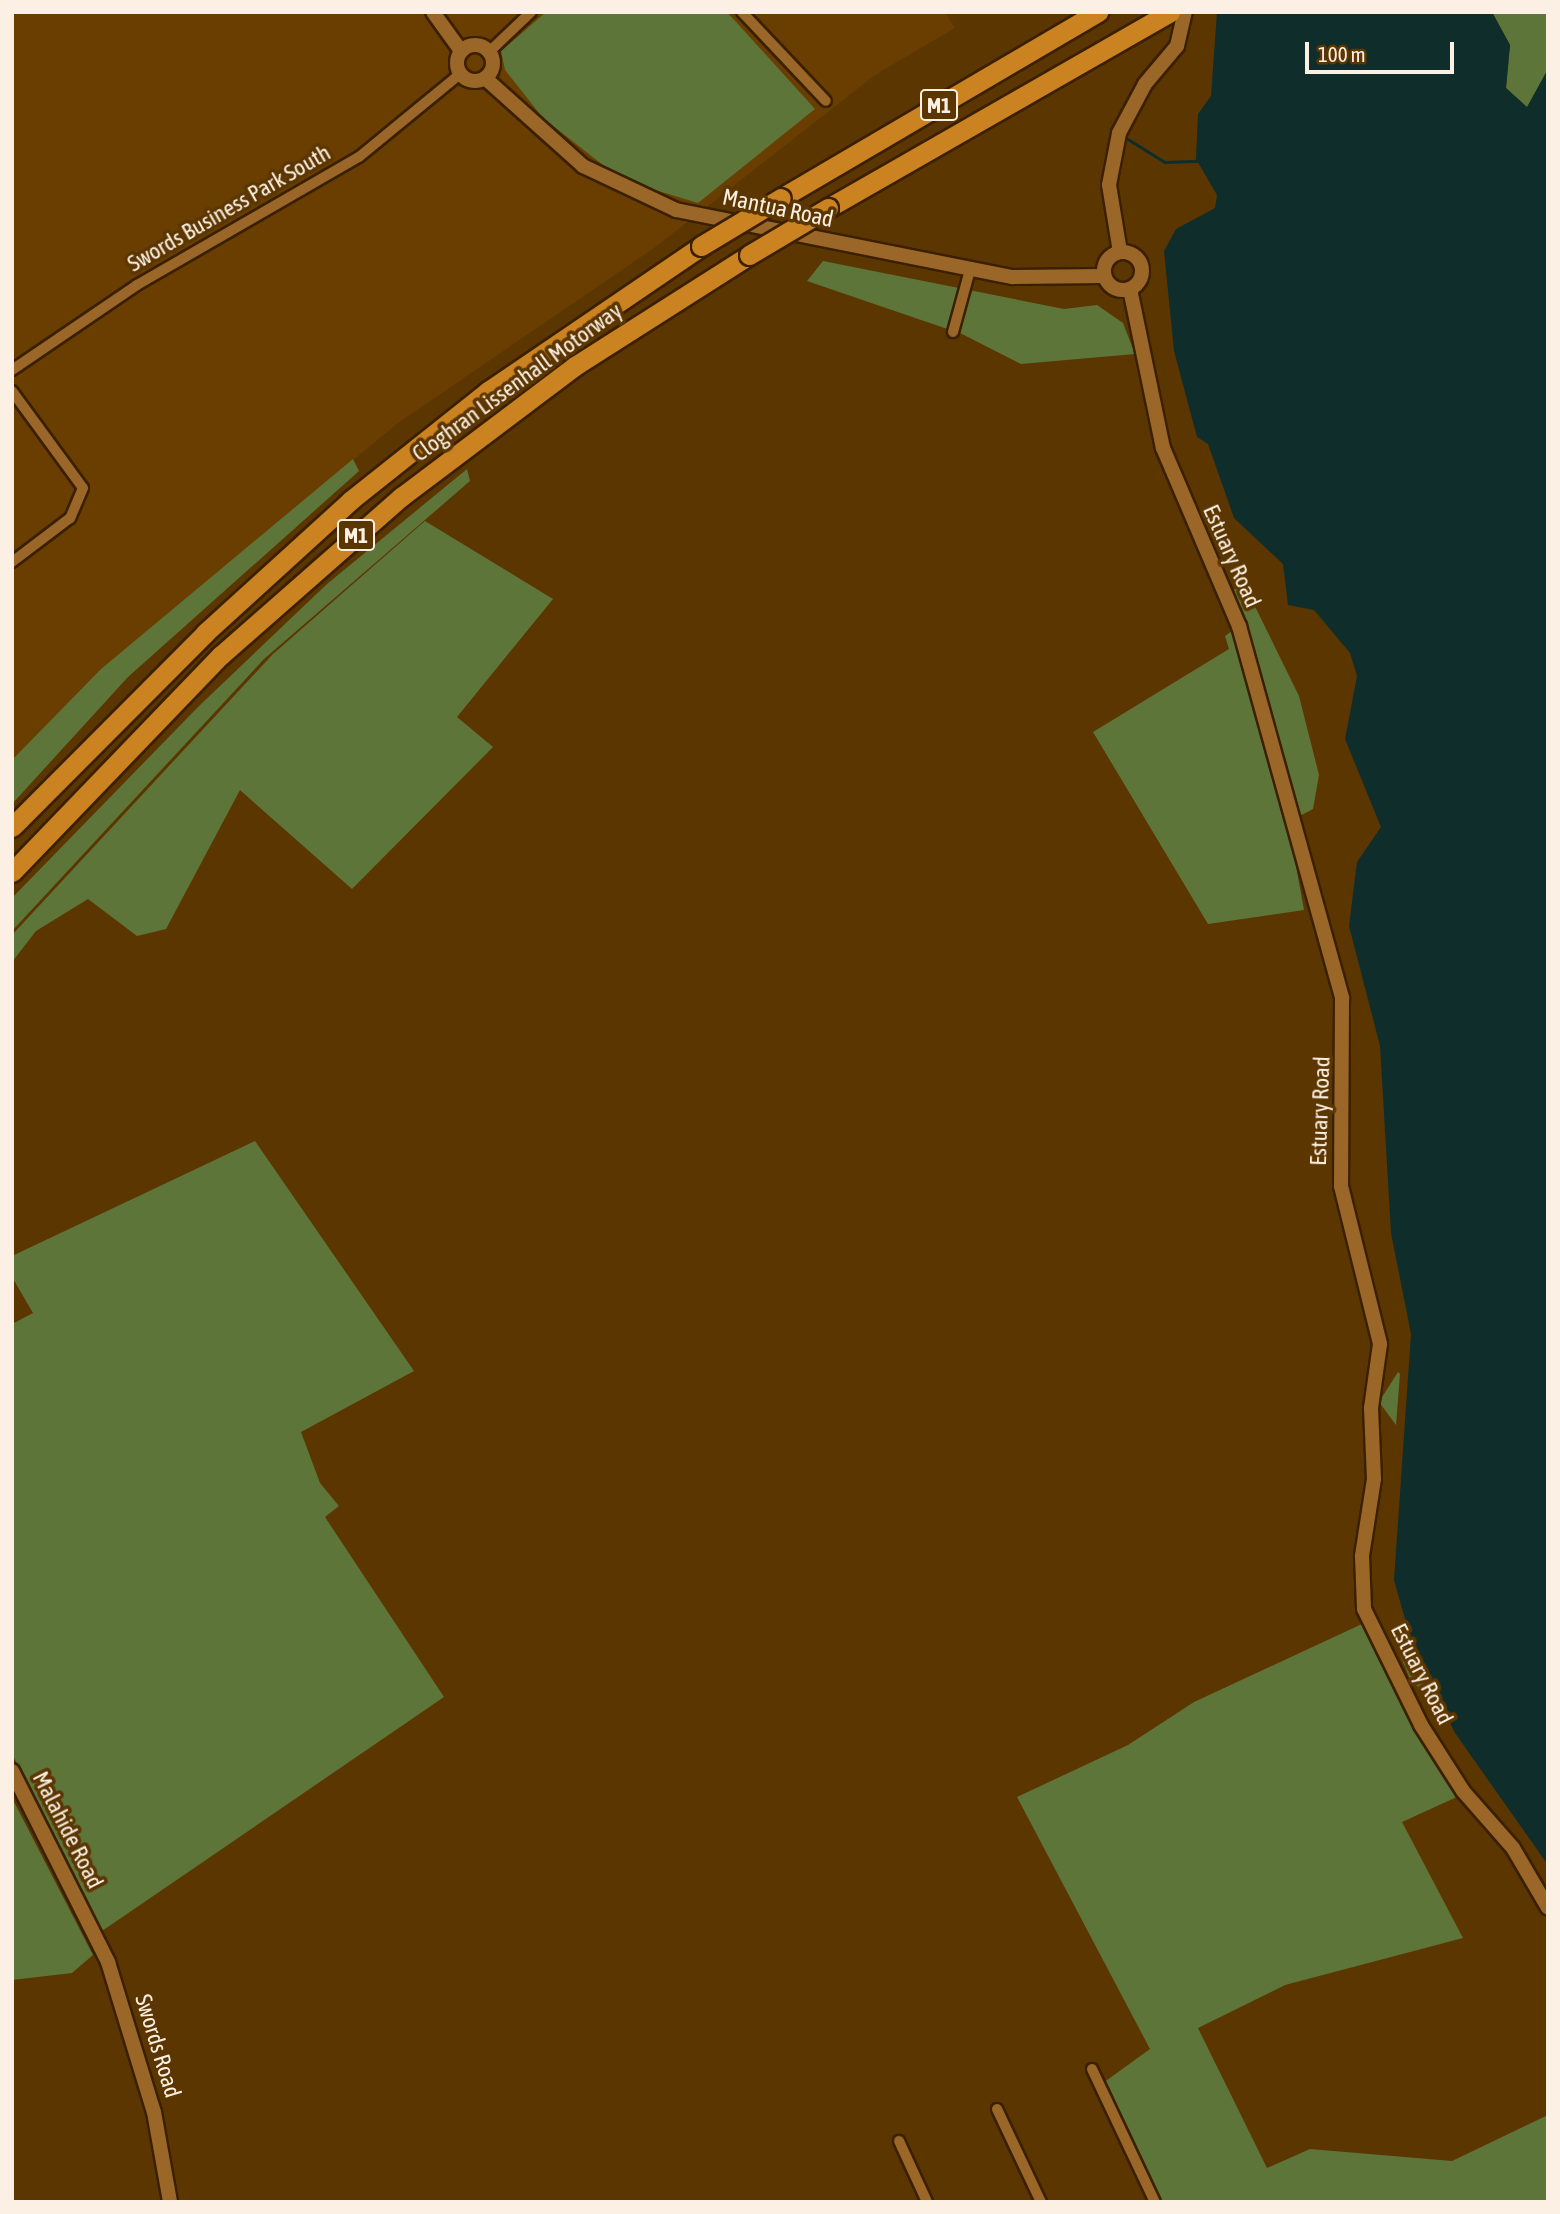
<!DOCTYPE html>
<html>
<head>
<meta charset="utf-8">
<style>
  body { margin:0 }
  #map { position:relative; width:1560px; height:2214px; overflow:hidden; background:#5c3600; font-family:"Asap Condensed",sans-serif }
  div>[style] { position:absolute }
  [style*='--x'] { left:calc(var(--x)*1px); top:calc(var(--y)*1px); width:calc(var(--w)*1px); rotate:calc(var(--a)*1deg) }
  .built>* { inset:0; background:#693e00 }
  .green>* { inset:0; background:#5d7539 }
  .water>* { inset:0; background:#0f2d2b }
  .stream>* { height:2.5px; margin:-1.25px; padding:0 1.25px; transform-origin:1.25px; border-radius:1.25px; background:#0f2d2b }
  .roads { filter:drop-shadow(2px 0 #3a2000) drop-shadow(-2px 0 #3a2000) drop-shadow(0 2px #3a2000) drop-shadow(0 -2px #3a2000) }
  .street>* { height:10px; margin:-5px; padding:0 5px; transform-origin:5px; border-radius:5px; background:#9b6728 }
  .secondary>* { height:14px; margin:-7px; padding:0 7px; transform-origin:7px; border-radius:7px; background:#9b6728 }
  .secondary>.ring { margin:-7px; padding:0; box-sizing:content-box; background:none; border:14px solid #9b6728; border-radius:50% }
  .highway>* { height:19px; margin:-9.5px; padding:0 9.5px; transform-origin:9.5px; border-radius:9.5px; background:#cb8221 }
  .bridges { filter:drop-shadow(2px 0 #3a2000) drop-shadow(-2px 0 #3a2000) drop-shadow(0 2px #3a2000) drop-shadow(0 -2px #3a2000) }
  .highway-bridge>* { height:19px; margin:-9.5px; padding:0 9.5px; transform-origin:9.5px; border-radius:9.5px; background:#cb8221 }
  span { translate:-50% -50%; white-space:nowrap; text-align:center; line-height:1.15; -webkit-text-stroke:7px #5c3600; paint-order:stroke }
  .shield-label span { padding:2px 5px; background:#5c3600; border:2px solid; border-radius:5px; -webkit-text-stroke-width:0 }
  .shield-label { font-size:21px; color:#fcf0e4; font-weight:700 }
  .street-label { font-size:23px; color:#fcf0e4 }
  .frame { position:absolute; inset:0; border:14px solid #fcf0e4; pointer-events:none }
  .scale { position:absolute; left:1305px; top:42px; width:149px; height:32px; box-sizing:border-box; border:4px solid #fcf0e4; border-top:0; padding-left:9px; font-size:21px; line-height:24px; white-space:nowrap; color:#fcf0e4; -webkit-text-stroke:5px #5c3600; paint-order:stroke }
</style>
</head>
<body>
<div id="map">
  <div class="built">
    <i style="clip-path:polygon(12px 12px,945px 12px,955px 28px,875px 75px,654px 248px,398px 423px,101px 669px,12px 761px)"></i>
  </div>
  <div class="green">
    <i style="clip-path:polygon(546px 12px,727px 12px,815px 109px,698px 203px,622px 180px,543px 118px,505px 70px,501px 51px)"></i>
    <i style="clip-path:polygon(1492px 12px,1548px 12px,1548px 69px,1527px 108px,1506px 88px,1510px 45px)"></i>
    <i style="clip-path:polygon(823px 261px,1064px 309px,1097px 305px,1123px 323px,1135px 354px,1021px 364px,962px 334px,807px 281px)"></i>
    <i style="clip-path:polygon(353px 459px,359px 471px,128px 677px,12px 804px,12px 760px,101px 669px)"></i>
    <i style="clip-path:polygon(467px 469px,470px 481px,264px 659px,12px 931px,12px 898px,199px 706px,327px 584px)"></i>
    <i style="clip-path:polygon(425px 521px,553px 599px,457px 717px,493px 747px,352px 889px,240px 790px,166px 929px,137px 936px,88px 899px,36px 931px,12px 962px,12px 935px,273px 654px)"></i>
    <i style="clip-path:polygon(1245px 586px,1299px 696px,1319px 775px,1313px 809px,1288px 822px,1304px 910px,1208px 924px,1093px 732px,1229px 649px,1225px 636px,1242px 624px,1234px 589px)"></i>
    <i style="clip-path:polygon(255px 1141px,414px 1371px,301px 1432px,320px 1483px,339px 1506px,325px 1517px,444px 1697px,102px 1931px,12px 1754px,12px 1324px,33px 1313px,12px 1277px,12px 1256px)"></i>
    <i style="clip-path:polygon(1398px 1372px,1400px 1374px,1396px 1425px,1379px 1402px)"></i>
    <i style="clip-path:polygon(1362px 1624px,1418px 1735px,1459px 1796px,1402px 1822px,1463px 1938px,1285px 1985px,1198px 2028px,1267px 2168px,1310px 2149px,1452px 2161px,1548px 2115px,1548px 2202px,1159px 2202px,1103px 2083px,1150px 2049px,1017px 1797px,1128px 1745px,1194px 1702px)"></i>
    <i style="clip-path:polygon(1406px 1625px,1429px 1678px,1439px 1707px,1410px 1679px,1400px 1655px)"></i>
    <i style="clip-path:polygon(12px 1798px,93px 1955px,72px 1973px,12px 1980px)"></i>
  </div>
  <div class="water">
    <i style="clip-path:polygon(1217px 12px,1492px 12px,1510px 45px,1506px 88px,1527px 107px,1548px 69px,1548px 1865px,1455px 1733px,1412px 1644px,1394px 1580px,1411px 1334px,1391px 1233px,1380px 1046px,1349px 926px,1357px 862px,1381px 827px,1345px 739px,1357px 676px,1350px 653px,1314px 610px,1288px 605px,1283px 564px,1234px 518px,1208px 444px,1197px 437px,1174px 351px,1164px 251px,1176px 229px,1215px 208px,1217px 195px,1196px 159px,1198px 114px,1211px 96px)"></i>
  </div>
  <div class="stream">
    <i style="--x:1128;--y:139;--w:44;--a:31.9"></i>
    <i style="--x:1165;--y:162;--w:34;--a:-2"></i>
  </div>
  <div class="roads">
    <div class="street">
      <i style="--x:742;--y:12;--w:122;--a:46.7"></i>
      <i style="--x:489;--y:52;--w:58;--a:-43.6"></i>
      <i style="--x:953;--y:332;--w:64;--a:-74.7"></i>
      <i style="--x:12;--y:370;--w:151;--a:-34.2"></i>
      <i style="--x:137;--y:285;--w:256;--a:-30"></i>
      <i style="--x:359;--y:157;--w:131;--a:-39.4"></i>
      <i style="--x:12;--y:391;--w:120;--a:53.8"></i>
      <i style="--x:83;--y:488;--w:33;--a:113"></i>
      <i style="--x:70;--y:518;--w:73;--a:142.8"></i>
      <i style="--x:1092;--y:2069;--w:147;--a:64.7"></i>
      <i style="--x:997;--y:2109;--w:103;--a:64.7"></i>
      <i style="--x:899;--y:2141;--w:67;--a:65.3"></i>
    </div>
    <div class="secondary">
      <i style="--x:433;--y:12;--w:48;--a:54.3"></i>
      <i class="ring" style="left:457px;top:45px;width:22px;height:22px"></i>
      <i style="--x:485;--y:78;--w:132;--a:41.9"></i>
      <i style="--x:583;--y:166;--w:103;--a:25.3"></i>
      <i style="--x:676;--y:210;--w:343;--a:11.3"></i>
      <i style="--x:1012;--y:277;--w:92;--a:-0.6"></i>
      <i class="ring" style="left:1104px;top:252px;width:24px;height:24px"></i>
      <i style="--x:1120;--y:252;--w:68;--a:-99.3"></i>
      <i style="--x:1109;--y:185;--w:53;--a:-79.1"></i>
      <i style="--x:1119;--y:133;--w:55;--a:-62"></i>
      <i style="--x:1145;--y:84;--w:50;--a:-49.9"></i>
      <i style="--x:1177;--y:46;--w:35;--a:-77"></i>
      <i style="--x:1130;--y:289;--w:162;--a:78.3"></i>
      <i style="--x:1163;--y:448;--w:194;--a:66.9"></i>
      <i style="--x:1239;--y:626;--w:386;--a:74.5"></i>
      <i style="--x:1342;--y:998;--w:188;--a:90.3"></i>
      <i style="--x:1341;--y:1186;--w:163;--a:76.1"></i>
      <i style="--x:1380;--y:1344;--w:65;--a:98"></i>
      <i style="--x:1371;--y:1408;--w:71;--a:87.6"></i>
      <i style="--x:1374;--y:1479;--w:78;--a:98.9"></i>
      <i style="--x:1362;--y:1556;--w:53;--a:87.8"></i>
      <i style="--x:1364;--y:1609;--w:129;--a:63.8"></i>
      <i style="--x:1421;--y:1725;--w:78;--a:57.5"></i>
      <i style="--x:1463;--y:1791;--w:76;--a:48.7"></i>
      <i style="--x:1513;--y:1848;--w:69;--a:59.7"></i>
      <i style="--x:12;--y:1771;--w:214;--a:63.3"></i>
      <i style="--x:108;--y:1962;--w:157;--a:73"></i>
      <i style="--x:154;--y:2112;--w:91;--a:79.9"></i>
    </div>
    <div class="highway">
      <i style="--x:781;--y:198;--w:368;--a:-30.4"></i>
      <i style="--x:828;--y:208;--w:394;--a:-29.8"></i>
      <i style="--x:12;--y:827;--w:274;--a:-45.1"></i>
      <i style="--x:205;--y:633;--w:197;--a:-42.3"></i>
      <i style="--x:351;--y:500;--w:175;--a:-38.5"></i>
      <i style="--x:488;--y:391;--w:258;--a:-34.2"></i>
      <i style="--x:12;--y:872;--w:301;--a:-46.1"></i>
      <i style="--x:221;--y:655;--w:240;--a:-41.3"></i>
      <i style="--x:401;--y:497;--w:218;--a:-37"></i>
      <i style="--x:575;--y:366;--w:206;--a:-32.5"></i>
    </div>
  </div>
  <div class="bridges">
    <div class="highway-bridge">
      <i style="--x:701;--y:246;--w:93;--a:-31"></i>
      <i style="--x:749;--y:255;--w:92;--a:-30.7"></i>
    </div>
  </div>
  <div class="shield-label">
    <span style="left:939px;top:105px">M1</span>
    <span style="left:356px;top:535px">M1</span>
  </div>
  <div class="street-label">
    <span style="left:229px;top:208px;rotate:-30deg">Swords Business Park South</span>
    <span style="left:778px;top:208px;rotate:12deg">Mantua Road</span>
    <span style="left:517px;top:382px;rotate:-36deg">Cloghran Lissenhall Motorway</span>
    <span style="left:1232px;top:556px;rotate:66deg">Estuary Road</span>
    <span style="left:1320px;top:1111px;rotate:-88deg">Estuary Road</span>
    <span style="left:1422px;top:1674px;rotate:63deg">Estuary Road</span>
    <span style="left:68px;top:1830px;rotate:63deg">Malahide Road</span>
    <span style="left:158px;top:2046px;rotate:73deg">Swords Road</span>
  </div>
  <div class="frame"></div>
  <div class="scale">100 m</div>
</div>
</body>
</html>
